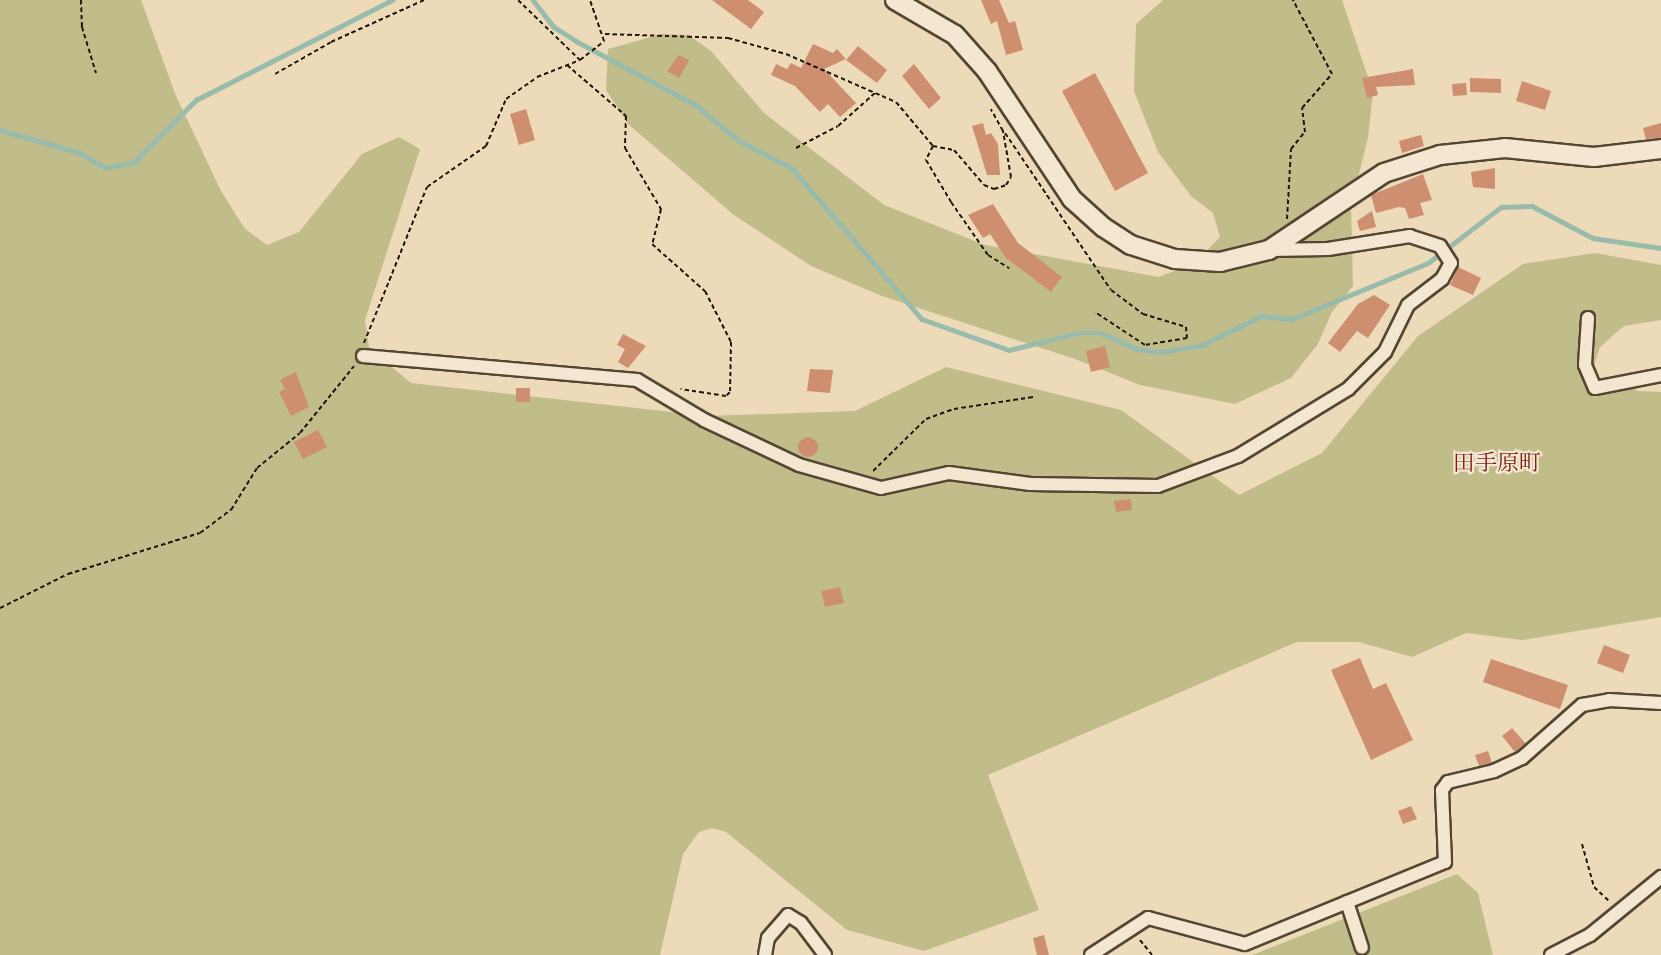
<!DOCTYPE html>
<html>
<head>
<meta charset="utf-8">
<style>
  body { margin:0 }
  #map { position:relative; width:1661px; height:955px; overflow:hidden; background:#eddab9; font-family:"Gentium Book Plus","Noto Serif JP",serif }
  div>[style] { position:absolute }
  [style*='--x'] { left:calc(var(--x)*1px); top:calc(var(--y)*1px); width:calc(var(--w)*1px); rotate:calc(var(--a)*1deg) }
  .green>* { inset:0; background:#c0bd8a }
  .stream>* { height:4.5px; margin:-2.25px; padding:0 2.25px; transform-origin:2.25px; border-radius:2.25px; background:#99bbac }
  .building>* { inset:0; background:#ce8f70 }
  .round { border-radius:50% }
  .path>* { height:2px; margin-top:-1px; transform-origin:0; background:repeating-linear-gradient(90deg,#201506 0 4.5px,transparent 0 7.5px) }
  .roads { filter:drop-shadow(2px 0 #534633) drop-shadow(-2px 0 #534633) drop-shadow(0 2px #534633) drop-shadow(0 -2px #534633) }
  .street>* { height:12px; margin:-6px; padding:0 6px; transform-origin:6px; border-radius:6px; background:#f3e7d2 }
  .secondary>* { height:18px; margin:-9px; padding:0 9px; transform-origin:9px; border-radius:9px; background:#f3e7d2 }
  span { translate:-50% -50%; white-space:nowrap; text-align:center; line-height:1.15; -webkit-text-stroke:4.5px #f3e7d2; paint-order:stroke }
  .quarter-label { font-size:22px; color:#7a1f14 }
</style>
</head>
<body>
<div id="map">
  <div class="green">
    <i style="clip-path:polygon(0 0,141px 0,176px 96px,221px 191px,245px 229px,267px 245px,299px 232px,362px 154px,399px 137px,420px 149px,365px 320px,369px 348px,411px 383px,708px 416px,855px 411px,946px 367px,1121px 410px,1239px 495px,1322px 453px,1418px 336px,1523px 264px,1595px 253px,1661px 265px,1661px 320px,1624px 326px,1600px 347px,1591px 375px,1639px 391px,1661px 392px,1661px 617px,1523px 640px,1466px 633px,1412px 657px,1359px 642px,1297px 642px,988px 775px,1039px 910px,924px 951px,847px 930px,726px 832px,712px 828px,699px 832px,683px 854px,660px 955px,0 955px)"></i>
    <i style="clip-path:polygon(1163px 0,1342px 0,1373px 92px,1368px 138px,1351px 206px,1353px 286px,1332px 312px,1318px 344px,1291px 378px,1235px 404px,1140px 385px,1075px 359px,882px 296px,811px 266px,734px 215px,628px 124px,606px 90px,608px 49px,662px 34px,689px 35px,711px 51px,764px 113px,884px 205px,985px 245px,1159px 277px,1196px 262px,1220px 237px,1213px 213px,1191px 196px,1158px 152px,1134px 91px,1136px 24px)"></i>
    <i style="clip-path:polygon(1457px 874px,1478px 893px,1493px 955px,1252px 955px)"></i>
  </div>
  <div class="stream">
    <i style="--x:533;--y:0;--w:34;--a:52"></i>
    <i style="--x:554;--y:27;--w:26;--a:32"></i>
    <i style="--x:576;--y:41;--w:136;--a:28.1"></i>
    <i style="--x:696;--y:105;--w:56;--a:39.9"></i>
    <i style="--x:739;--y:141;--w:59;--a:27"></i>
    <i style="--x:792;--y:168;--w:199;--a:49.3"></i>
    <i style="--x:922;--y:319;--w:92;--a:19.6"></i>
    <i style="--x:1009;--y:350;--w:71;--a:-13.8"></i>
    <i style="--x:1078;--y:333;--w:23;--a:0"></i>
    <i style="--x:1101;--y:333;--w:39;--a:24"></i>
    <i style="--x:1137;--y:349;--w:25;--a:7"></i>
    <i style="--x:1162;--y:352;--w:41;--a:-9.9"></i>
    <i style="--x:1202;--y:345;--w:67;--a:-25.8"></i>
    <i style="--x:1262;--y:316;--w:30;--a:6"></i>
    <i style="--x:1292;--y:319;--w:147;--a:-22.4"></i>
    <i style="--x:1428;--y:263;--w:92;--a:-37.5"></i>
    <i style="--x:1501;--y:207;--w:31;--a:-2"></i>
    <i style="--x:1532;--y:206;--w:69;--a:27.7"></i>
    <i style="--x:1593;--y:238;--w:69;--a:8.4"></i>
    <i style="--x:0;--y:130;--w:83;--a:16"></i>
    <i style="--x:80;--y:153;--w:30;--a:30"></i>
    <i style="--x:106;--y:168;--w:29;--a:-12"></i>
    <i style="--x:134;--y:162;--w:88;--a:-45"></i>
    <i style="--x:196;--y:100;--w:220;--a:-27"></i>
  </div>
  <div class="building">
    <i style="clip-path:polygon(712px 0,748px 0,764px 12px,751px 29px)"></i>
    <i style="clip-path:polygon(981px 0,999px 0,1009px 23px,1015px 21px,1023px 50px,1006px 55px,997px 21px,991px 24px)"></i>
    <i style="clip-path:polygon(813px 44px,833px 53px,837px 49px,846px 59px,824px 69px,856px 103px,840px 117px,828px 104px,820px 112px,795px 86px,771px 75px,776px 64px,787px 69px,791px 63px,801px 68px)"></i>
    <i style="clip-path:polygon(858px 46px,887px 70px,877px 83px,846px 60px)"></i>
    <i style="clip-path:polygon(679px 55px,689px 60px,679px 78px,667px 71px)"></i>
    <i style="clip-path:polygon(914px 64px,941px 98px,929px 109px,902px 76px)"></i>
    <i style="clip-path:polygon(1413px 69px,1415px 85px,1376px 87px,1378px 95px,1367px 98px,1362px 78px)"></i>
    <i style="clip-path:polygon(1095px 73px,1148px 173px,1115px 191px,1062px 91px)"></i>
    <i style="clip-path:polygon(1470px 78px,1501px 79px,1501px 93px,1470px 92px)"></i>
    <i style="clip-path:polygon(1522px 81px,1551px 91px,1545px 110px,1516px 101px)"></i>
    <i style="clip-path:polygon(1466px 83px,1467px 95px,1453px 96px,1452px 84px)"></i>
    <i style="clip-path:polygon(526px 109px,535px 140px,519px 145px,510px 114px)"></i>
    <i style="clip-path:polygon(983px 123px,986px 135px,991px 133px,998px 144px,1000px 175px,987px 175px,972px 126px)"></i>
    <i style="clip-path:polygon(1661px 123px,1661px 138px,1646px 139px,1643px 128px)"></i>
    <i style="clip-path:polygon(1421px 135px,1424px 146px,1402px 153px,1399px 141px)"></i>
    <i style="clip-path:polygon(1495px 168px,1495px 189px,1473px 187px,1471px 172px)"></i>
    <i style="clip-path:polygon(1423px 174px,1432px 200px,1420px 203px,1424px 215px,1409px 219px,1405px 208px,1399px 207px,1376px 213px,1371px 195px)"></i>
    <i style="clip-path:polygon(993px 204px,1018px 243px,1062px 277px,1051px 292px,1006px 258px,990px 234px,983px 238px,968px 215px)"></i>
    <i style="clip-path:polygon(1372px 211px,1376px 227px,1360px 231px,1357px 221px)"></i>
    <i style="clip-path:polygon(1458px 267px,1481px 278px,1473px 295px,1450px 285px)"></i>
    <i style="clip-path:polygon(1374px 295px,1390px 305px,1368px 338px,1357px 331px,1340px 352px,1328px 343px,1358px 304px)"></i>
    <i style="clip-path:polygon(623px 334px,646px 346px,628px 368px,618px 362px,625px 349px,617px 345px)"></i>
    <i style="clip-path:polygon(1105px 346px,1110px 367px,1091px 372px,1086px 351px)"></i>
    <i style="clip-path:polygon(810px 369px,833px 370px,830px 393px,807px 391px)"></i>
    <i style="clip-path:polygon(296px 372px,309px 407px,291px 416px,279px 392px,285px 389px,280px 380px)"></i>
    <i style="clip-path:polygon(516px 388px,530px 388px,530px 402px,516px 402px)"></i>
    <i style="clip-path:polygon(318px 430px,327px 447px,303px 459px,294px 442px)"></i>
    <i class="round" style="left:798px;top:437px;width:20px;height:20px"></i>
    <i style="clip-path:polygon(1131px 499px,1132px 510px,1116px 512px,1114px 501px)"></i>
    <i style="clip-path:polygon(840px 587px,844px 603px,825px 607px,821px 591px)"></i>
    <i style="clip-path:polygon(1604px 645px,1630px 655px,1623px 673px,1597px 663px)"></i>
    <i style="clip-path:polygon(1360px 658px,1373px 689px,1386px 683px,1413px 740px,1371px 760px,1331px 670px)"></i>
    <i style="clip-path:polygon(1491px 659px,1568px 685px,1560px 709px,1483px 682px)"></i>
    <i style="clip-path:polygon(1512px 728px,1526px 744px,1515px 752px,1502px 736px)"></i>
    <i style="clip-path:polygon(1488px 751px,1492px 763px,1479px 766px,1475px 755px)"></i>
    <i style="clip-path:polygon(1411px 806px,1417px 819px,1403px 824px,1398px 811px)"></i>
    <i style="clip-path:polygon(1044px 935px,1049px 955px,1037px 955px,1033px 938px)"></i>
  </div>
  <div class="path">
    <i style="--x:81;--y:0;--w:27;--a:88"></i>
    <i style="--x:82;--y:27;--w:48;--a:73.1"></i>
    <i style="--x:518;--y:0;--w:86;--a:44.1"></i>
    <i style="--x:605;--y:34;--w:123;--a:1.9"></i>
    <i style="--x:728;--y:38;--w:60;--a:15.4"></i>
    <i style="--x:786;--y:54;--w:120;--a:23.6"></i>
    <i style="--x:896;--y:102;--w:57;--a:49.9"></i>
    <i style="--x:933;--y:146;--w:21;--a:11"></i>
    <i style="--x:954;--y:150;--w:46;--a:49.4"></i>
    <i style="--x:984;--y:185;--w:11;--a:22"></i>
    <i style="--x:994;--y:189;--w:13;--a:-18"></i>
    <i style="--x:1006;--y:185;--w:9;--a:-58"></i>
    <i style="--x:1011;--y:177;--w:47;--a:-99.9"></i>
    <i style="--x:1003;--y:131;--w:25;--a:-119"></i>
    <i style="--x:567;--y:65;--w:78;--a:40.8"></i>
    <i style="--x:626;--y:116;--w:32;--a:92"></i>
    <i style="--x:625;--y:148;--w:71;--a:59.5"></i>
    <i style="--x:661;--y:209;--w:36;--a:104"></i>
    <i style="--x:652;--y:244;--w:71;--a:41.6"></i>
    <i style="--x:705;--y:291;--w:57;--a:63"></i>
    <i style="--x:731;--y:342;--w:50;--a:91.1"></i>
    <i style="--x:730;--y:392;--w:6;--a:135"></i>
    <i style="--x:726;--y:396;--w:46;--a:-171.2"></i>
    <i style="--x:275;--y:74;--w:64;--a:-29.7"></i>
    <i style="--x:331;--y:42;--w:102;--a:-24.3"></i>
    <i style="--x:1005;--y:133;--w:189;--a:56"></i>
    <i style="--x:1111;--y:290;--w:40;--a:37"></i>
    <i style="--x:1143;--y:314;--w:45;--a:16.8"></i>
    <i style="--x:1186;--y:327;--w:11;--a:85"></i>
    <i style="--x:1187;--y:338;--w:43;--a:170.5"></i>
    <i style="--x:1145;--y:345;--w:60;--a:-146.6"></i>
    <i style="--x:933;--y:146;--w:16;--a:117"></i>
    <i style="--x:926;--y:160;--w:49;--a:59.2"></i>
    <i style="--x:951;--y:202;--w:65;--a:55.1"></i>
    <i style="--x:988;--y:255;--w:25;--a:32"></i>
    <i style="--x:796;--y:148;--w:47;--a:-27.6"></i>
    <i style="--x:838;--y:126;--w:51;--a:-41.8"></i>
    <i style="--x:1287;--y:219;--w:70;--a:-86.7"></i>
    <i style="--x:1291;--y:149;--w:22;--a:-51"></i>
    <i style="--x:1305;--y:132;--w:24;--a:-97"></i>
    <i style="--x:1302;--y:108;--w:45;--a:-48.6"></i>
    <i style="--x:1332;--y:74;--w:84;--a:-117.8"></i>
    <i style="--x:364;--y:343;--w:168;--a:-68"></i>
    <i style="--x:427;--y:187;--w:72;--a:-34.8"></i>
    <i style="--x:486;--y:146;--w:51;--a:-66.9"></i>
    <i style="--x:506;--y:99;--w:38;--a:-35"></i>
    <i style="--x:537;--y:77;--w:46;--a:-21.6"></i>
    <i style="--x:580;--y:60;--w:31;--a:-38"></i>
    <i style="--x:604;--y:41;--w:43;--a:-108.9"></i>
    <i style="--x:873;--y:471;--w:74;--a:-44.5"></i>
    <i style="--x:926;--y:419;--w:30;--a:-20"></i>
    <i style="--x:954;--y:409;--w:80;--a:-8.6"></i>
    <i style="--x:0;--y:608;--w:76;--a:-26.6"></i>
    <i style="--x:68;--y:574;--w:138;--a:-17.3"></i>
    <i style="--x:200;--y:533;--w:39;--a:-37"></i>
    <i style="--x:231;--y:510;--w:49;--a:-58.2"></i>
    <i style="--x:257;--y:468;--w:55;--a:-39.1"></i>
    <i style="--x:300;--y:433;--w:86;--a:-51.1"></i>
    <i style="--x:1582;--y:844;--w:45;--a:74.4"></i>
    <i style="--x:1594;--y:887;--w:22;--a:43"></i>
    <i style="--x:1140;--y:940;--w:19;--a:51"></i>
  </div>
  <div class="roads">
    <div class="street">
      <i style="--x:1588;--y:318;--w:47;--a:93.7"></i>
      <i style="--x:1585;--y:365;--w:25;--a:67"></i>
      <i style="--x:1595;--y:388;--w:67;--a:-11.1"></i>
      <i style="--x:363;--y:356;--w:275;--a:5"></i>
      <i style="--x:637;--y:380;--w:78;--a:30.8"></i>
      <i style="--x:704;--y:420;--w:105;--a:25.3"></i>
      <i style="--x:799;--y:465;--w:85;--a:15.7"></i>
      <i style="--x:881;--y:488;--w:70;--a:-12.4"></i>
      <i style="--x:949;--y:473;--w:82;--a:7.7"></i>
      <i style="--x:1030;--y:484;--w:128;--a:0.9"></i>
      <i style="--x:1158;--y:486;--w:85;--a:-20.6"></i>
      <i style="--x:1238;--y:456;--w:129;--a:-31.3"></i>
      <i style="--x:1348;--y:389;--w:52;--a:-45"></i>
      <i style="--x:1385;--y:352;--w:52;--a:-63.9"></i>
      <i style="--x:1408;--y:305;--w:43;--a:-37.4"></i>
      <i style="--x:1442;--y:279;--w:18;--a:-61"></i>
      <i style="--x:1451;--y:263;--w:20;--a:-123"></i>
      <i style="--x:1440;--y:246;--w:32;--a:-162"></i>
      <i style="--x:1410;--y:236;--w:83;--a:171"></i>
      <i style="--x:1328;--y:249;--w:58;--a:179"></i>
      <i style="--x:1347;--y:902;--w:48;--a:71.9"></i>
      <i style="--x:765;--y:955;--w:17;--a:-80"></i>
      <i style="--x:768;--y:938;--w:30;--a:-49"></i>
      <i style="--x:788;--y:915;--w:15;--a:32"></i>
      <i style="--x:801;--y:923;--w:40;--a:53"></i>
      <i style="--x:1091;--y:955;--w:68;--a:-33"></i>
      <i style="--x:1148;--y:918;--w:100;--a:15"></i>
      <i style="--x:1245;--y:944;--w:216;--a:-22.3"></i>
      <i style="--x:1445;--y:862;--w:72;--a:-92.4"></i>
      <i style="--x:1442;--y:790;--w:10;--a:-53"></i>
      <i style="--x:1448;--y:782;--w:47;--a:-13.4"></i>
      <i style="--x:1494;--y:771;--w:31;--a:-25"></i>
      <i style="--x:1522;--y:758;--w:80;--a:-41.5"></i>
      <i style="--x:1582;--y:705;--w:27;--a:-10"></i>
      <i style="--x:1609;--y:700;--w:52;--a:3.3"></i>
      <i style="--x:1551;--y:955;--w:44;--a:-27.1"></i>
      <i style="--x:1590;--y:935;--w:92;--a:-39.2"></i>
    </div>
    <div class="secondary">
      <i style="--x:895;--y:0;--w:69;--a:30.3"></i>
      <i style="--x:955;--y:35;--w:48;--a:48.4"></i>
      <i style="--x:987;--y:71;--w:154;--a:56.4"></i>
      <i style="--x:1072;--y:199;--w:42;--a:42.1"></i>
      <i style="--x:1103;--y:227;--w:33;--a:33"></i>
      <i style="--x:1131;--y:245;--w:46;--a:17.7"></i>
      <i style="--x:1175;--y:259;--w:45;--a:3.8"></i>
      <i style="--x:1220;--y:262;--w:50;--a:-13.8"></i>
      <i style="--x:1269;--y:250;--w:138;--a:-33.8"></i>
      <i style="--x:1384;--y:173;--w:59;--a:-17.8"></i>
      <i style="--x:1440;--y:155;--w:65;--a:-6.1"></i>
      <i style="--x:1505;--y:148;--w:89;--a:5.8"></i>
      <i style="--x:1594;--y:157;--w:67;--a:-6.8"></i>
    </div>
  </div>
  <div class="quarter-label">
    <span style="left:1497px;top:463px">田手原町</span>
  </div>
</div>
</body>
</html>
